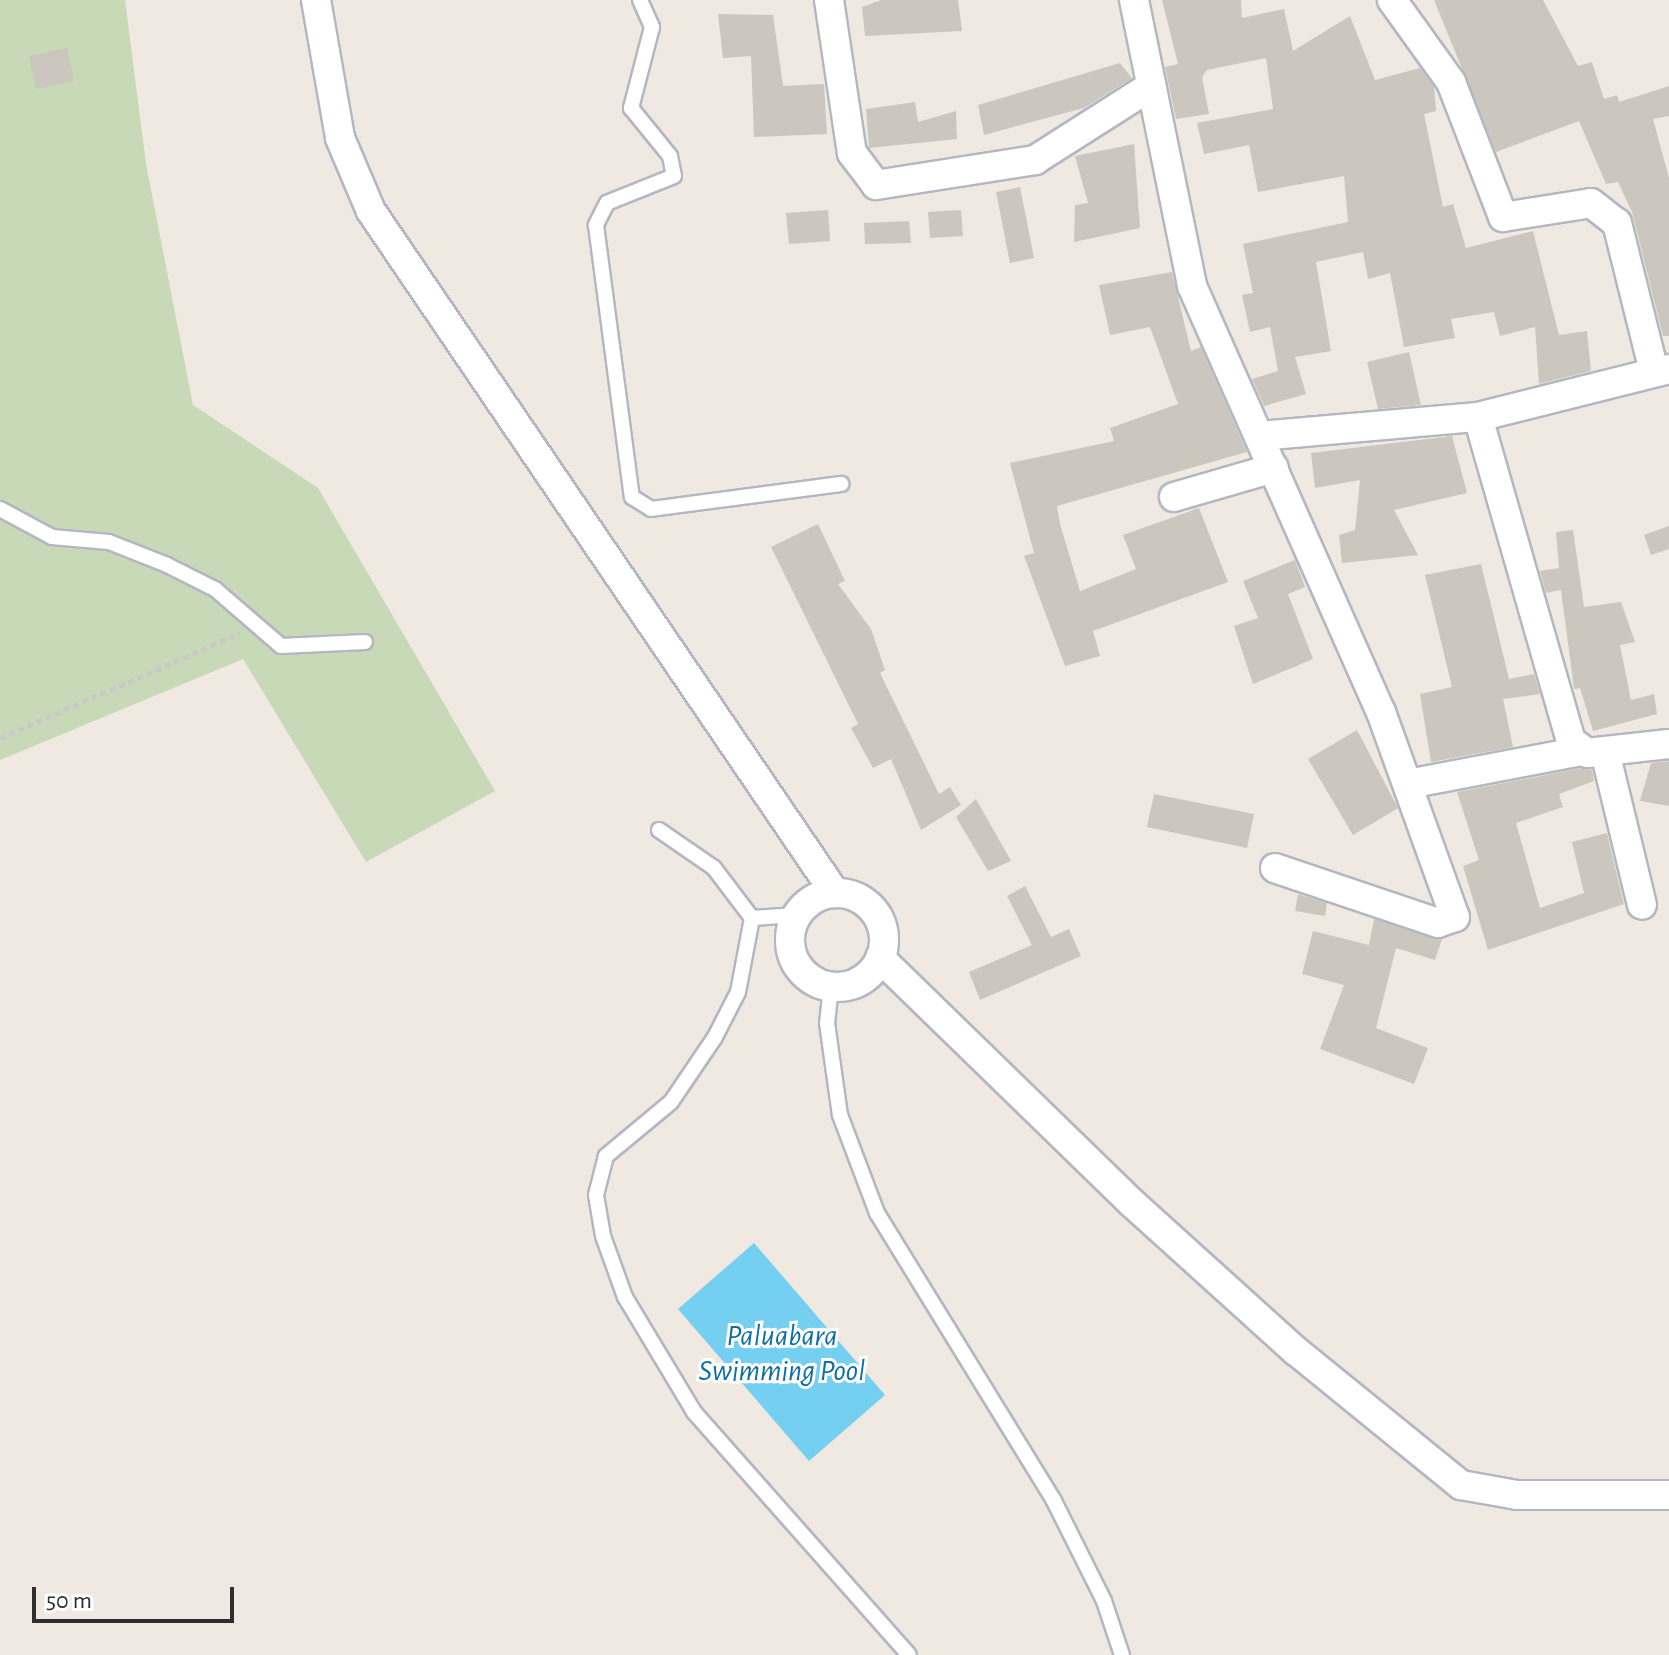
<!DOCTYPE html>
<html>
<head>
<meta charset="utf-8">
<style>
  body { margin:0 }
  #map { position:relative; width:1669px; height:1655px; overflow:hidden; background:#efe9e1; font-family:"Alegreya Sans",sans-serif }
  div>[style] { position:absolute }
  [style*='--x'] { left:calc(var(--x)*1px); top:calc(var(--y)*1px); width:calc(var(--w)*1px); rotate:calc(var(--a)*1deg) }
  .cemetery>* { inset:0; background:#c8d9b8 }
  .water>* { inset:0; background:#75cff0 }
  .building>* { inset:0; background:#cbc7bf }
  .path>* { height:5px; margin-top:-2.5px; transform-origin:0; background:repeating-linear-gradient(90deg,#c9c9c9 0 6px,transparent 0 10px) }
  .roads { filter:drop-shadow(2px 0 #b4b7c1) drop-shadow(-2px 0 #b4b7c1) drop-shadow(0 2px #b4b7c1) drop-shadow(0 -2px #b4b7c1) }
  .lane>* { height:14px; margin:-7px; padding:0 7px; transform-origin:7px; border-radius:7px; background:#fff }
  .street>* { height:28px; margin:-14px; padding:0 14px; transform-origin:14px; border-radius:14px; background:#fff }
  .street>.ring { margin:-14px; padding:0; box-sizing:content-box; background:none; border:28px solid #fff; border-radius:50% }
  span { translate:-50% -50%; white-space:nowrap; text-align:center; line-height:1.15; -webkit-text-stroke:6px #fff; paint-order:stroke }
  .water-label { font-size:30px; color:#0d6fa3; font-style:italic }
  .scale { position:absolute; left:32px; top:1587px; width:202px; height:36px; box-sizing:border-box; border:4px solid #2e2e2e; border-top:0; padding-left:10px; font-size:24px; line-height:28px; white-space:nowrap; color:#2e2e2e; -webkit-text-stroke:6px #fff; paint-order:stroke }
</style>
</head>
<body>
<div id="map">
  <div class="cemetery">
    <i style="clip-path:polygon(0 0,125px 0,146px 164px,193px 405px,318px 488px,495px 791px,366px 862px,243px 659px,0 760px)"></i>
  </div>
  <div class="water">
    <i style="clip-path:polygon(754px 1243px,885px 1395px,809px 1461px,678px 1309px)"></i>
  </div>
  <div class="building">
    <i style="clip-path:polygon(881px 0,958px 0,962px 31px,865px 36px,862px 7px)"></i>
    <i style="clip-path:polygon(1162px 0,1241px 0,1242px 18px,1284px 9px,1293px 51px,1350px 16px,1375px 80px,1420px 68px,1434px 87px,1436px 111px,1424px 114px,1443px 207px,1453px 204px,1466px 248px,1533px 231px,1559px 335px,1587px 331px,1591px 371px,1539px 384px,1535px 327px,1500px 336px,1494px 312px,1451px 319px,1455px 338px,1404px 347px,1390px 273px,1368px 279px,1363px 252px,1316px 262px,1331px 351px,1295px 357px,1306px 394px,1264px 406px,1252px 379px,1278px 371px,1270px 327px,1250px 332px,1242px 295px,1253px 293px,1243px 244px,1348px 222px,1344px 176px,1258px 192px,1249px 145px,1204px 154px,1197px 123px,1273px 109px,1266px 58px,1207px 70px,1202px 77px,1209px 114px,1176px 119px,1165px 67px,1178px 64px)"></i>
    <i style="clip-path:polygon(1434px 0,1543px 0,1578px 66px,1592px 62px,1604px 99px,1617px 95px,1619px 102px,1669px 86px,1669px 116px,1653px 119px,1669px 178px,1669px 336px,1663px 336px,1632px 212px,1618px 182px,1606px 184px,1579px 121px,1496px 152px)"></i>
    <i style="clip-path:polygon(718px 14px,773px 15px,783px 86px,824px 84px,827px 134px,754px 137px,751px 56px,723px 58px)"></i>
    <i style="clip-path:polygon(67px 48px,74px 81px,36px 89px,29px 56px)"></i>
    <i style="clip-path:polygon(1120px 63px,1132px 78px,1084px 108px,984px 135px,978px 105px)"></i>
    <i style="clip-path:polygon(915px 102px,918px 122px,956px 111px,957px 139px,869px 148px,866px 109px)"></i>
    <i style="clip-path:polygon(1134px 144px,1140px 228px,1074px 242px,1075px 205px,1088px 203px,1075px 156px)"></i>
    <i style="clip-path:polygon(1020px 187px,1034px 258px,1010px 263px,996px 192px)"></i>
    <i style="clip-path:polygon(828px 210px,830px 241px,789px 244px,786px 213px)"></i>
    <i style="clip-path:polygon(961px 210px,963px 236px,930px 238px,928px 212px)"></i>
    <i style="clip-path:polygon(909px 221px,911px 243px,865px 244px,864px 223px)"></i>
    <i style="clip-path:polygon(1172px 272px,1191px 351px,1201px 347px,1247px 452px,1057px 506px,1060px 524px,1080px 591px,1136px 569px,1123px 535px,1199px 508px,1228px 582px,1093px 631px,1100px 656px,1065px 666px,1024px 556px,1034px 553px,1010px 463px,1114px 441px,1110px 428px,1178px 404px,1150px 327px,1110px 335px,1099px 285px)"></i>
    <i style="clip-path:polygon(1409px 352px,1421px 405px,1378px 409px,1367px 362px)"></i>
    <i style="clip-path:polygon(1452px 436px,1467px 493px,1394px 510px,1418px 555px,1342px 563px,1339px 535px,1355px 530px,1360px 480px,1315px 488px,1311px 453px)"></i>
    <i style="clip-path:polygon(818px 524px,845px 581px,838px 584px,871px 629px,885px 670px,880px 673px,939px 794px,950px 787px,961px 805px,921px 830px,891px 759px,873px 768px,851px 728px,858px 724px,771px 547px)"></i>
    <i style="clip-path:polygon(1669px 526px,1669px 549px,1651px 555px,1644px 535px)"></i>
    <i style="clip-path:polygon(1573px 530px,1584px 607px,1621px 602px,1635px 642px,1620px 645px,1631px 700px,1654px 694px,1657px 714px,1593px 731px,1580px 688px,1574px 689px,1561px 590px,1546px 593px,1540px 571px,1559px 568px,1556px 532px)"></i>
    <i style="clip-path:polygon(1295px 560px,1305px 587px,1288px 594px,1313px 659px,1253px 684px,1234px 626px,1258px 618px,1243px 581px)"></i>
    <i style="clip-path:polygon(1481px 564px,1509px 679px,1534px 674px,1540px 694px,1503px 699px,1513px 747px,1431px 762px,1420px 694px,1452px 687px,1425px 575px)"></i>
    <i style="clip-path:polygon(1357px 730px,1398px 808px,1353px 835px,1308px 759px)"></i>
    <i style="clip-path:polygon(1669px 761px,1669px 806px,1640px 801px,1651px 763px)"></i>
    <i style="clip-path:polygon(1582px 768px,1592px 770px,1594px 781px,1559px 794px,1563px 807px,1516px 823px,1540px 908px,1584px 893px,1572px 842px,1607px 833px,1624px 904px,1488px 950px,1463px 866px,1479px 860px,1457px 792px)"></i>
    <i style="clip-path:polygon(1154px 794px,1254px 814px,1247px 848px,1147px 827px)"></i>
    <i style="clip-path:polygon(976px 799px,1011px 861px,988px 871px,956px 817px)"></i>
    <i style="clip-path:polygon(1025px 886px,1051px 937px,1069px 929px,1081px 956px,980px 1000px,969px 972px,1032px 945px,1007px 896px)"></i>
    <i style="clip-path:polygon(1298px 894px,1327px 903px,1325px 916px,1295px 911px)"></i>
    <i style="clip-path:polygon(1374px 919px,1442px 939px,1435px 960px,1396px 948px,1376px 1028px,1428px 1048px,1414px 1084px,1320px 1049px,1344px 985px,1302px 974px,1313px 931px,1369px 945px)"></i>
  </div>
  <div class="path">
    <i style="--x:0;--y:738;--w:262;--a:-23.6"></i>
  </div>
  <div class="roads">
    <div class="lane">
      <i style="--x:640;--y:0;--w:30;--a:66"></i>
      <i style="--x:652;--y:27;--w:84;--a:104.5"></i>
      <i style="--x:631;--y:108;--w:62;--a:50.9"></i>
      <i style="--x:670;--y:156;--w:20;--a:79"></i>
      <i style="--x:674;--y:176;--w:72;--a:158.1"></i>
      <i style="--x:607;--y:203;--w:25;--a:117"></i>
      <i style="--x:596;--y:225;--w:274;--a:82.5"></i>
      <i style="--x:632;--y:497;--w:22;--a:32"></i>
      <i style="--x:651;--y:509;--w:192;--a:-7.5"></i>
      <i style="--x:0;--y:509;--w:59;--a:28.3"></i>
      <i style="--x:52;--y:537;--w:57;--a:5"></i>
      <i style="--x:109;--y:542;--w:62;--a:21.6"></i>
      <i style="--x:167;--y:565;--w:54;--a:26.6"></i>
      <i style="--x:215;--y:589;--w:87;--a:40.8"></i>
      <i style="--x:281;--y:646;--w:84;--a:-2.7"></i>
      <i style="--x:659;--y:830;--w:67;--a:34.6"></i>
      <i style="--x:714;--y:868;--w:63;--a:52.8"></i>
      <i style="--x:752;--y:918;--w:45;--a:-3.8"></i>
      <i style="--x:752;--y:918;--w:75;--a:100.7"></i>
      <i style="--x:738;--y:992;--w:51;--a:117.1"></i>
      <i style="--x:715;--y:1037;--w:78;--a:124.1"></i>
      <i style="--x:671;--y:1102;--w:85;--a:140.3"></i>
      <i style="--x:606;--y:1156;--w:40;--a:104.4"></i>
      <i style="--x:596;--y:1195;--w:42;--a:80.3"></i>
      <i style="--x:603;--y:1236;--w:65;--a:70.2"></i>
      <i style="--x:625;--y:1297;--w:134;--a:59"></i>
      <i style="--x:694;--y:1412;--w:324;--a:48.5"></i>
      <i style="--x:831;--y:986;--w:37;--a:96"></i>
      <i style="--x:827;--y:1023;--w:93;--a:82"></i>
      <i style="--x:840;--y:1115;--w:105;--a:69.3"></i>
      <i style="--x:877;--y:1213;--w:336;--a:58.4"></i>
      <i style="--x:1053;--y:1499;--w:114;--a:63.4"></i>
      <i style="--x:1104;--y:1601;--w:57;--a:71.6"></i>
    </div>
    <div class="street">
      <i style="--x:316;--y:0;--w:140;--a:80.1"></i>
      <i style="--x:340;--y:138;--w:79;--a:67"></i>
      <i style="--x:371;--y:211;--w:825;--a:55.77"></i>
      <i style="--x:829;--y:0;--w:155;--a:81.5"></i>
      <i style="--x:852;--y:153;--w:40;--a:53"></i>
      <i style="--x:876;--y:185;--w:161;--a:-8.9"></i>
      <i style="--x:1035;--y:160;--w:138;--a:-32.5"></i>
      <i style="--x:1134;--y:0;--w:292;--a:78.5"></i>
      <i style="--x:1192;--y:286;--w:466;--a:66.1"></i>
      <i style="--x:1381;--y:712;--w:218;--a:70.2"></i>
      <i style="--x:1455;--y:917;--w:18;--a:161"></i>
      <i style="--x:1438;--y:923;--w:172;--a:-161.4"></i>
      <i style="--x:1392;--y:0;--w:101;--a:54.3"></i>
      <i style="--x:1451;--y:82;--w:145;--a:68.9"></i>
      <i style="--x:1503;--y:217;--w:89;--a:-9"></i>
      <i style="--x:1591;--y:203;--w:33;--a:38"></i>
      <i style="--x:1617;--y:223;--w:153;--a:76"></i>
      <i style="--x:1478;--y:417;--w:337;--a:74"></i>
      <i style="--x:1571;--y:741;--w:20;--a:37"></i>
      <i style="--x:1587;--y:753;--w:82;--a:-6.3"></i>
      <i style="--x:1259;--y:436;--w:220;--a:-5"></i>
      <i style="--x:1478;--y:417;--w:197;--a:-14.1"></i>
      <i style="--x:1174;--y:497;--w:104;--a:-16.2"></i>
      <i style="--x:1605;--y:752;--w:157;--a:76.4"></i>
      <i style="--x:1408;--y:784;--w:176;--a:-10.8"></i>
      <i class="ring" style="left:790px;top:893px;width:66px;height:66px"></i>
      <i style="--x:880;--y:958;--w:351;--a:44.2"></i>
      <i style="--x:1132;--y:1203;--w:221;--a:42.1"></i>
      <i style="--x:1296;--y:1351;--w:213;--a:39.1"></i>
      <i style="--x:1461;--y:1485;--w:57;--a:10.1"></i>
      <i style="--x:1517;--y:1495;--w:152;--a:0"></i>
    </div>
  </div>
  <div class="water-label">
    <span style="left:782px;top:1353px">Paluabara<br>Swimming Pool</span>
  </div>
  <div class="scale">50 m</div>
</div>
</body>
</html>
